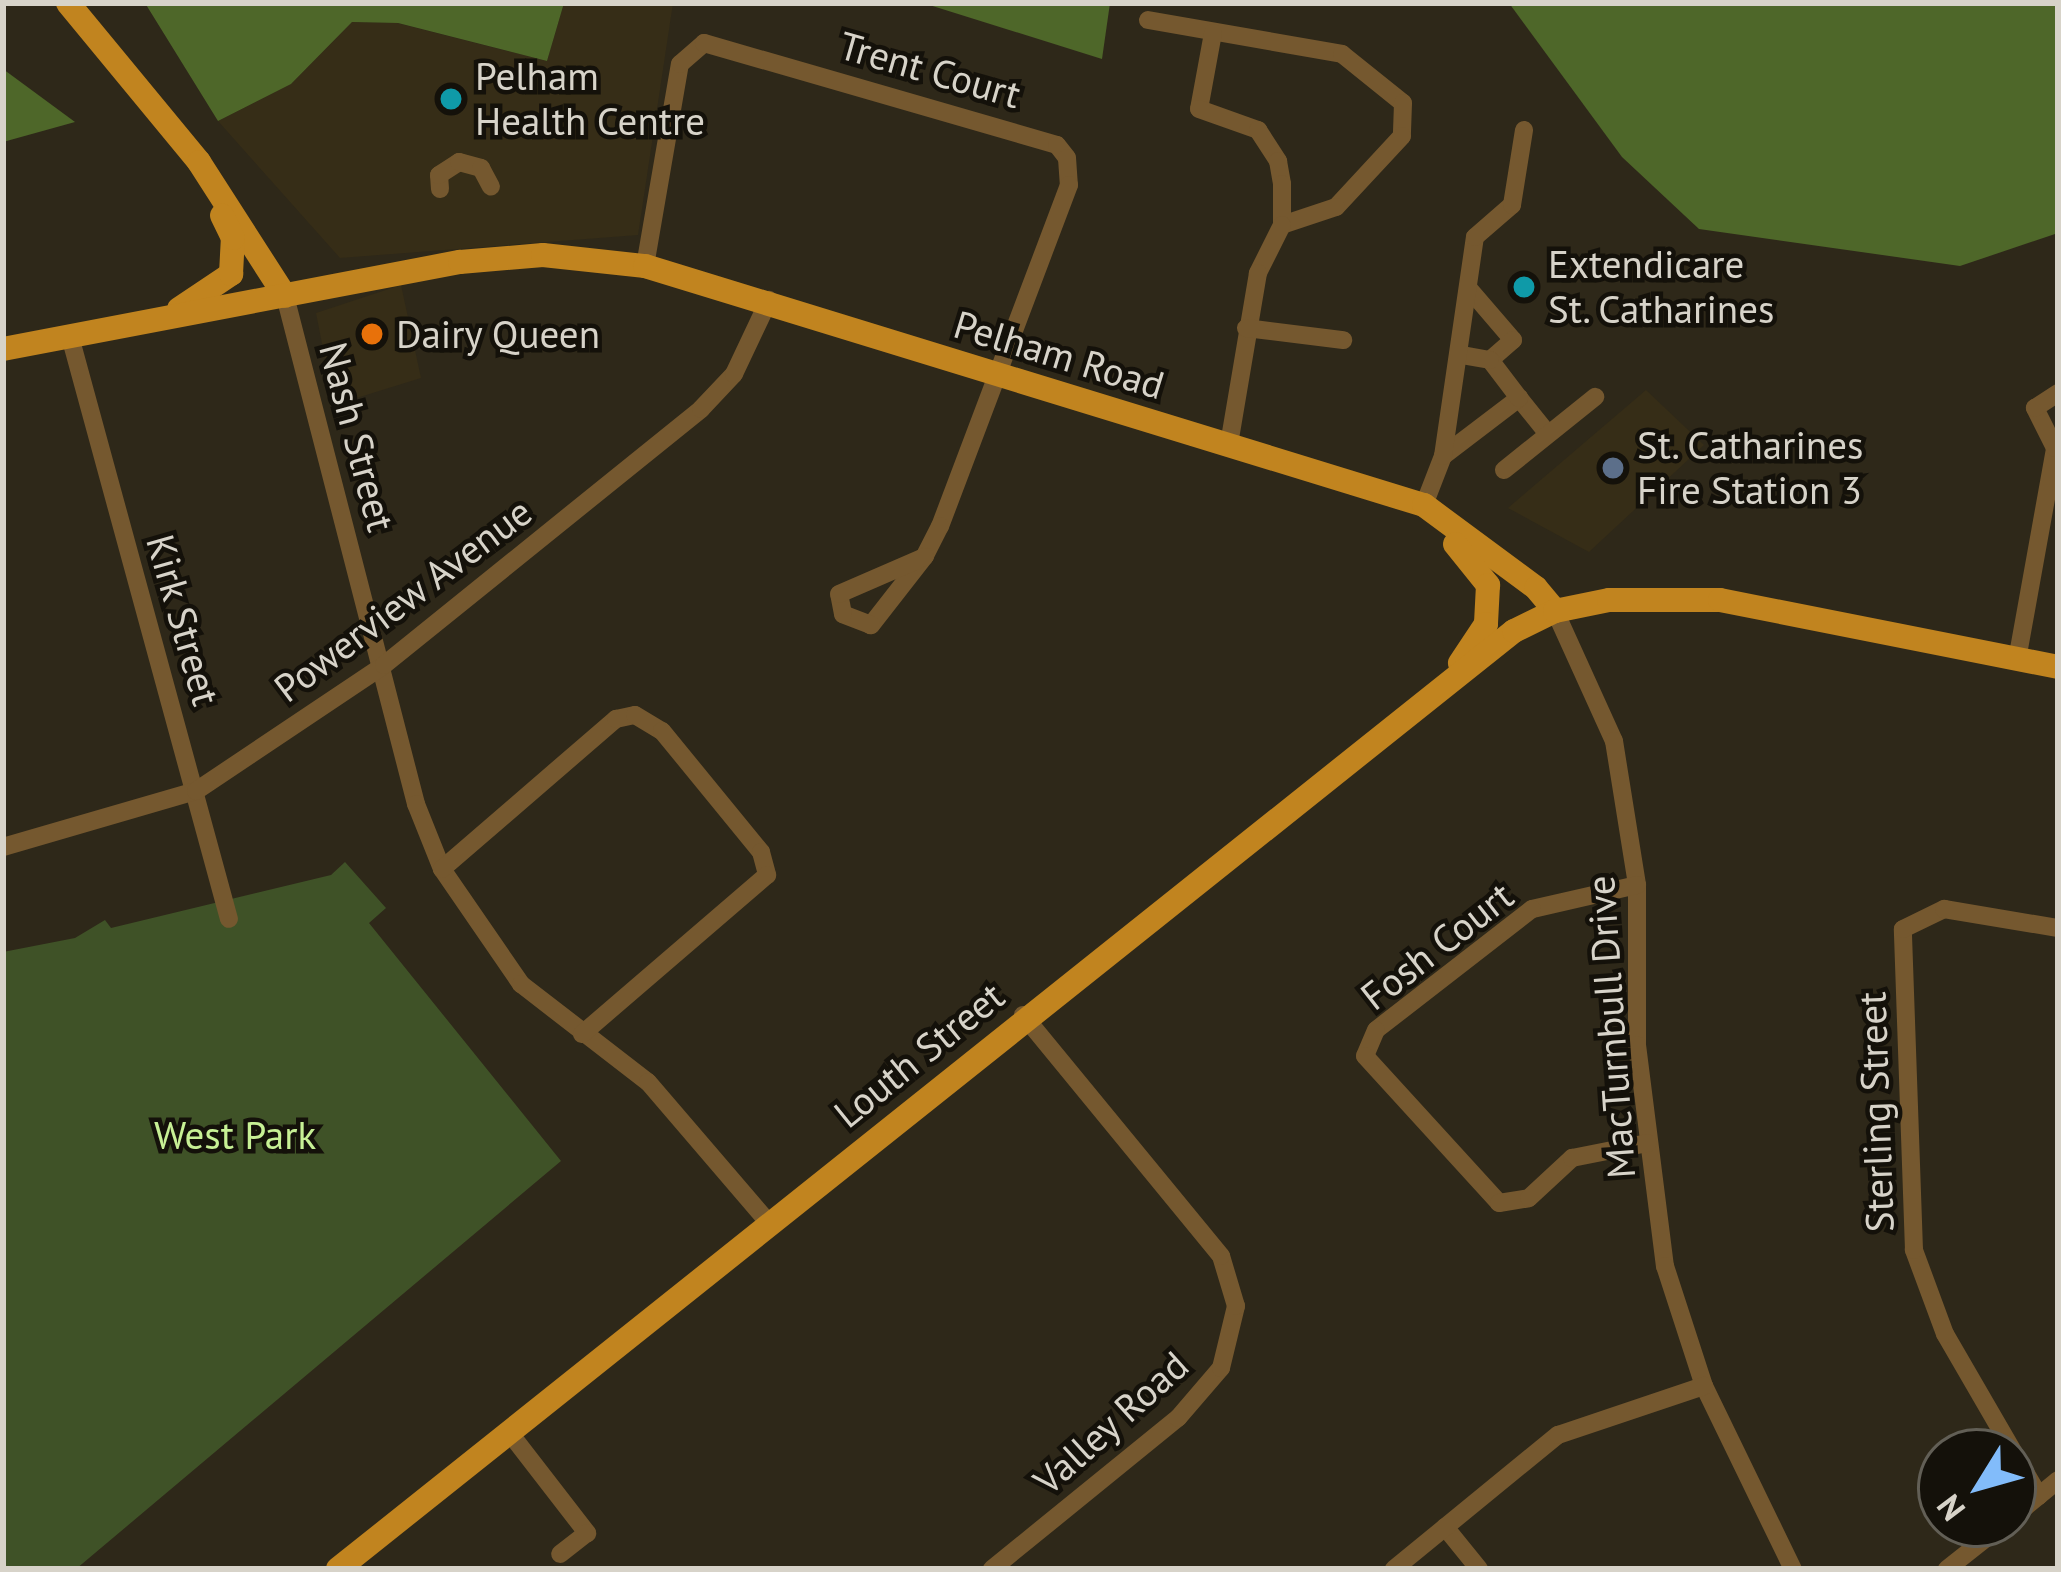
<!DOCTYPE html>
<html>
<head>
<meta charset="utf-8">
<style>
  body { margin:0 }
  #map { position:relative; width:2061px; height:1572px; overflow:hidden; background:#2e2819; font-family:"PT Sans",sans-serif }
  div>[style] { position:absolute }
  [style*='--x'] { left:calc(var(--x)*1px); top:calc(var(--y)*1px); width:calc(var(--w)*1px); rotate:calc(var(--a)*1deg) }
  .built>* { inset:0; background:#362d17 }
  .green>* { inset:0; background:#3f5227 }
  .forest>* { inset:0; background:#4e6729 }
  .minor>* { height:18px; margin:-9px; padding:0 9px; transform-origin:9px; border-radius:9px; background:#75582f }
  .major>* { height:24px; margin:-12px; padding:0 12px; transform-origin:12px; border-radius:12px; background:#c1841f }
  .dots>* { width:33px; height:33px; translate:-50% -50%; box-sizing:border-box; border:6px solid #14110a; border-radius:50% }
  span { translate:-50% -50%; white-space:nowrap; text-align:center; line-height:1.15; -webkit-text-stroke:9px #14110a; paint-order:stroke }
  .street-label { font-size:39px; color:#d7d3c9 }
  .poi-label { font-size:39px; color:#d7d3c9 }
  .left { translate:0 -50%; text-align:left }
  .park-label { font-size:39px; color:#c7f095 }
  .frame { position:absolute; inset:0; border:6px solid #d7d3c9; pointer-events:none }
  .north { position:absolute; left:1917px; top:1428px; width:120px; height:120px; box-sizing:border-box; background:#14110a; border:3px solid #625f56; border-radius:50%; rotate:233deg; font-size:33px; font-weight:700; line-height:48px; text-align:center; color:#d7d3c9 }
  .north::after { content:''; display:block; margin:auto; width:42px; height:54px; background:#82bcfa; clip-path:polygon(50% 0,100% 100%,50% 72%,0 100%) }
</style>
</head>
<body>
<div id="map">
  <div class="built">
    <i style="clip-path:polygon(564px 3px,673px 3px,638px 235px,340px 258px,218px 121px,291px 84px,352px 22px,397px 23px,547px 61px)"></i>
    <i style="clip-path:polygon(401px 285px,421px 378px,334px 405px,316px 313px)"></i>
    <i style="clip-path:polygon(1646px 390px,1704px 445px,1589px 552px,1508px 508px)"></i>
  </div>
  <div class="green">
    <i style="clip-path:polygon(345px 862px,386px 908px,369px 923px,561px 1161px,76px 1569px,3px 1569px,3px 952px,75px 938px,105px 920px,111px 928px,331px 875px)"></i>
  </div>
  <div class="forest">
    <i style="clip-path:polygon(145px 3px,564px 3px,547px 61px,398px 23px,352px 22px,291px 84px,218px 121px)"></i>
    <i style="clip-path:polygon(923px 3px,1110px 3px,1102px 59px)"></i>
    <i style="clip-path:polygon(1509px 3px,2058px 3px,2058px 233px,1960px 266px,1699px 229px,1622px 157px)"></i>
    <i style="clip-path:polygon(3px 69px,75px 122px,3px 142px)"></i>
  </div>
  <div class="minor">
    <i style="--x:1148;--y:20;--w:197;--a:9.9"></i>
    <i style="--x:1342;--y:54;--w:78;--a:38.8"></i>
    <i style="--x:1403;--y:103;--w:33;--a:92"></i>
    <i style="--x:1402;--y:136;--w:97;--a:132.9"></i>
    <i style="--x:1336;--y:207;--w:57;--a:161.6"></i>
    <i style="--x:1213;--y:33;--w:77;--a:100.4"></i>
    <i style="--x:1199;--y:109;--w:63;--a:19.6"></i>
    <i style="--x:1258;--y:130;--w:37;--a:57"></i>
    <i style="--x:1278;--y:161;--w:23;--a:80"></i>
    <i style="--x:1282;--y:184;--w:41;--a:90"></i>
    <i style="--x:1282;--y:225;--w:54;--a:116.6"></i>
    <i style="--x:1258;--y:273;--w:174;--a:99.6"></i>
    <i style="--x:440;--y:189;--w:14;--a:-94"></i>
    <i style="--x:439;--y:175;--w:24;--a:-33"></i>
    <i style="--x:459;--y:162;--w:23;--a:15"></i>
    <i style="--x:481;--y:168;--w:21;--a:62"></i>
    <i style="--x:645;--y:266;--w:205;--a:-80.2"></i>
    <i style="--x:680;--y:64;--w:32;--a:-41"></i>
    <i style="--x:704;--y:43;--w:367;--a:16.1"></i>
    <i style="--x:1057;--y:145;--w:16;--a:52"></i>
    <i style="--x:1067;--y:158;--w:27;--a:86"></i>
    <i style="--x:1069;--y:185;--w:365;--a:110.7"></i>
    <i style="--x:940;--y:526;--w:34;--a:117"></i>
    <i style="--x:925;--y:556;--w:88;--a:128"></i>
    <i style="--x:871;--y:625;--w:30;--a:-159"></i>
    <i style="--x:843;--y:614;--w:20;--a:-101"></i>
    <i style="--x:839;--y:594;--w:93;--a:-23.5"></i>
    <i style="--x:1470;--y:290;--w:66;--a:49.3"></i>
    <i style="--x:1513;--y:340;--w:30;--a:139"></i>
    <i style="--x:285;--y:296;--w:525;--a:75.54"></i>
    <i style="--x:416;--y:804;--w:70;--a:68.2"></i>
    <i style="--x:442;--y:869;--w:140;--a:55.5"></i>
    <i style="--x:521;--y:984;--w:160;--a:37.7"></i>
    <i style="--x:648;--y:1082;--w:186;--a:49.4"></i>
    <i style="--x:1246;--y:328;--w:98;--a:7.1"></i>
    <i style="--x:71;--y:340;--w:600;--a:74.74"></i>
    <i style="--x:1519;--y:398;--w:46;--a:51.1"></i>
    <i style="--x:1443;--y:456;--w:96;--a:-37.3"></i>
    <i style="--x:1519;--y:398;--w:48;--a:-127.3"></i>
    <i style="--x:1490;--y:360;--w:28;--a:-170"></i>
    <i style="--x:1504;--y:470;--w:117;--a:-38.7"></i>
    <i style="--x:1424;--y:505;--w:53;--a:-68.8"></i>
    <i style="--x:1443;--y:456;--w:221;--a:-81.7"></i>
    <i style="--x:1475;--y:237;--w:49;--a:-40.9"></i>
    <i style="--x:1512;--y:205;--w:76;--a:-80.9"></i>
    <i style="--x:1555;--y:611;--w:143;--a:65.6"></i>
    <i style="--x:1614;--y:741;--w:146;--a:80.9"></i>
    <i style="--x:1637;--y:885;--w:160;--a:90"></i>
    <i style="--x:1637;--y:1045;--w:223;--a:82.8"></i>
    <i style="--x:1665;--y:1266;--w:126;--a:72"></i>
    <i style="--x:1704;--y:1386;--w:203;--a:64.1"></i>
    <i style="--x:2017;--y:660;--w:215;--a:-79.8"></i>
    <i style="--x:2055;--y:448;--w:45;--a:-116.6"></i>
    <i style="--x:2035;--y:408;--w:27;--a:-33"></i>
    <i style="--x:3;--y:847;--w:201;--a:-16.2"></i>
    <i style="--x:196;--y:791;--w:226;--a:-33.8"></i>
    <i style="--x:384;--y:665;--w:407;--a:-38.9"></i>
    <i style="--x:701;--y:409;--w:48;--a:-46.7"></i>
    <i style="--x:734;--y:374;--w:82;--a:-64.7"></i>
    <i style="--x:442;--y:869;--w:230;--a:-40.8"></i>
    <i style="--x:616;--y:719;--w:19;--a:-12"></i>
    <i style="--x:635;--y:715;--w:31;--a:31"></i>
    <i style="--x:662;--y:731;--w:156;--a:50.7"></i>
    <i style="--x:761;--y:852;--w:24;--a:75"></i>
    <i style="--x:767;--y:875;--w:244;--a:139.3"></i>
    <i style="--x:1637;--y:885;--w:108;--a:167.1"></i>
    <i style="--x:1532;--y:909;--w:197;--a:142.2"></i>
    <i style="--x:1376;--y:1030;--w:28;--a:113"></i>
    <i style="--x:1365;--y:1056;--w:199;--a:47.6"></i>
    <i style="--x:1499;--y:1203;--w:30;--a:-9"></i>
    <i style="--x:1529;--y:1198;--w:59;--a:-42.9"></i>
    <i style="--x:1572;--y:1158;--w:77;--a:-11.2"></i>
    <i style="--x:509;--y:1432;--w:128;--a:52.3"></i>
    <i style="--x:587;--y:1533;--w:34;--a:142"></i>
    <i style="--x:2039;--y:1496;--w:187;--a:-120.1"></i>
    <i style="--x:1945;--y:1334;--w:90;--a:-110.3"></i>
    <i style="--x:1914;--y:1250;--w:321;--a:-92"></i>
    <i style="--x:1903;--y:929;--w:46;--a:-26"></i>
    <i style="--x:1944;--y:909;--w:116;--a:9.5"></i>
    <i style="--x:2013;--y:1517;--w:58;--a:-39.4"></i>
    <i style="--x:1445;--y:1527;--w:54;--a:51"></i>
    <i style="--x:992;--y:1569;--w:240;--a:-39.1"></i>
    <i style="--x:1178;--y:1418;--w:66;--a:-49.3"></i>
    <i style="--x:1221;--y:1368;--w:64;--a:-76.4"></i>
    <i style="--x:1236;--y:1306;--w:52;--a:-106.7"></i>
    <i style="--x:1221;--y:1256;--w:312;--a:-129.4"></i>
    <i style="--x:1394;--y:1569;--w:212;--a:-39.3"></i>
    <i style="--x:1558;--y:1435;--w:154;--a:-18.6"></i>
    <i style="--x:1947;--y:1569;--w:73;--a:-38.3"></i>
  </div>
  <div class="major">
    <i style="--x:68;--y:3;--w:206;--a:50.5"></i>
    <i style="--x:199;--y:162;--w:159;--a:57.3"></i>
    <i style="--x:179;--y:309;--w:63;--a:-33.9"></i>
    <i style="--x:231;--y:274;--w:36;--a:-87"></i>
    <i style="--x:233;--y:238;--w:25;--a:-116"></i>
    <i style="--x:3;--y:349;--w:465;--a:-10.8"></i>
    <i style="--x:460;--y:262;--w:83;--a:-4.8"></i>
    <i style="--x:543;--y:255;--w:103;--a:6.2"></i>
    <i style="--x:645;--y:266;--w:815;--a:17.06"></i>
    <i style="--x:1424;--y:505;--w:139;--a:36.5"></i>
    <i style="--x:1536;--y:588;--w:30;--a:50"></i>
    <i style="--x:1455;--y:544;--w:53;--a:51.2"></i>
    <i style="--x:1488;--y:585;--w:39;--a:93"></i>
    <i style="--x:1486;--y:624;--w:47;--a:123.7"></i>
    <i style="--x:338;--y:1569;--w:1504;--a:-38.58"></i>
    <i style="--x:1514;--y:631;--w:46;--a:-26"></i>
    <i style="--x:1555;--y:611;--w:55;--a:-11.5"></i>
    <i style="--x:1609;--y:600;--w:111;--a:0"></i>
    <i style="--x:1720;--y:600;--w:345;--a:11.2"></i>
  </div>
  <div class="dots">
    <i style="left:451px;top:99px;background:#0f9aa8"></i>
    <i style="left:1524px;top:287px;background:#0f9aa8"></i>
    <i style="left:372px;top:334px;background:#e8710a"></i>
    <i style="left:1613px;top:468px;background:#5c6f8a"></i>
  </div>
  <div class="street-label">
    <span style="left:930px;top:70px;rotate:16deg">Trent Court</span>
    <span style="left:1059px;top:355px;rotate:17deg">Pelham Road</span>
    <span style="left:357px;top:437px;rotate:75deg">Nash Street</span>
    <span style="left:403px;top:600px;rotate:-37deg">Powerview Avenue</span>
    <span style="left:183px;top:620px;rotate:74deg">Kirk Street</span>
    <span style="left:1437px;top:946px;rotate:-38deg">Fosh Court</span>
    <span style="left:1611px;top:1027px;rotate:-94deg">MacTurnbull Drive</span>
    <span style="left:919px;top:1055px;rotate:-39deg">Louth Street</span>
    <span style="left:1876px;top:1112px;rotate:-92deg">Sterling Street</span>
    <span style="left:1111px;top:1423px;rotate:-42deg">Valley Road</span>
  </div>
  <div class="poi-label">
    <span class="left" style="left:475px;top:99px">Pelham<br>Health Centre</span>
    <span class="left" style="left:1548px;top:287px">Extendicare<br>St. Catharines</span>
    <span class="left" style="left:396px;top:334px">Dairy Queen</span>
    <span class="left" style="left:1637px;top:468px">St. Catharines<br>Fire Station 3</span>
  </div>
  <div class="park-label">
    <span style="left:235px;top:1135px">West Park</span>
  </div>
  <div class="frame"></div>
  <div class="north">N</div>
</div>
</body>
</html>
